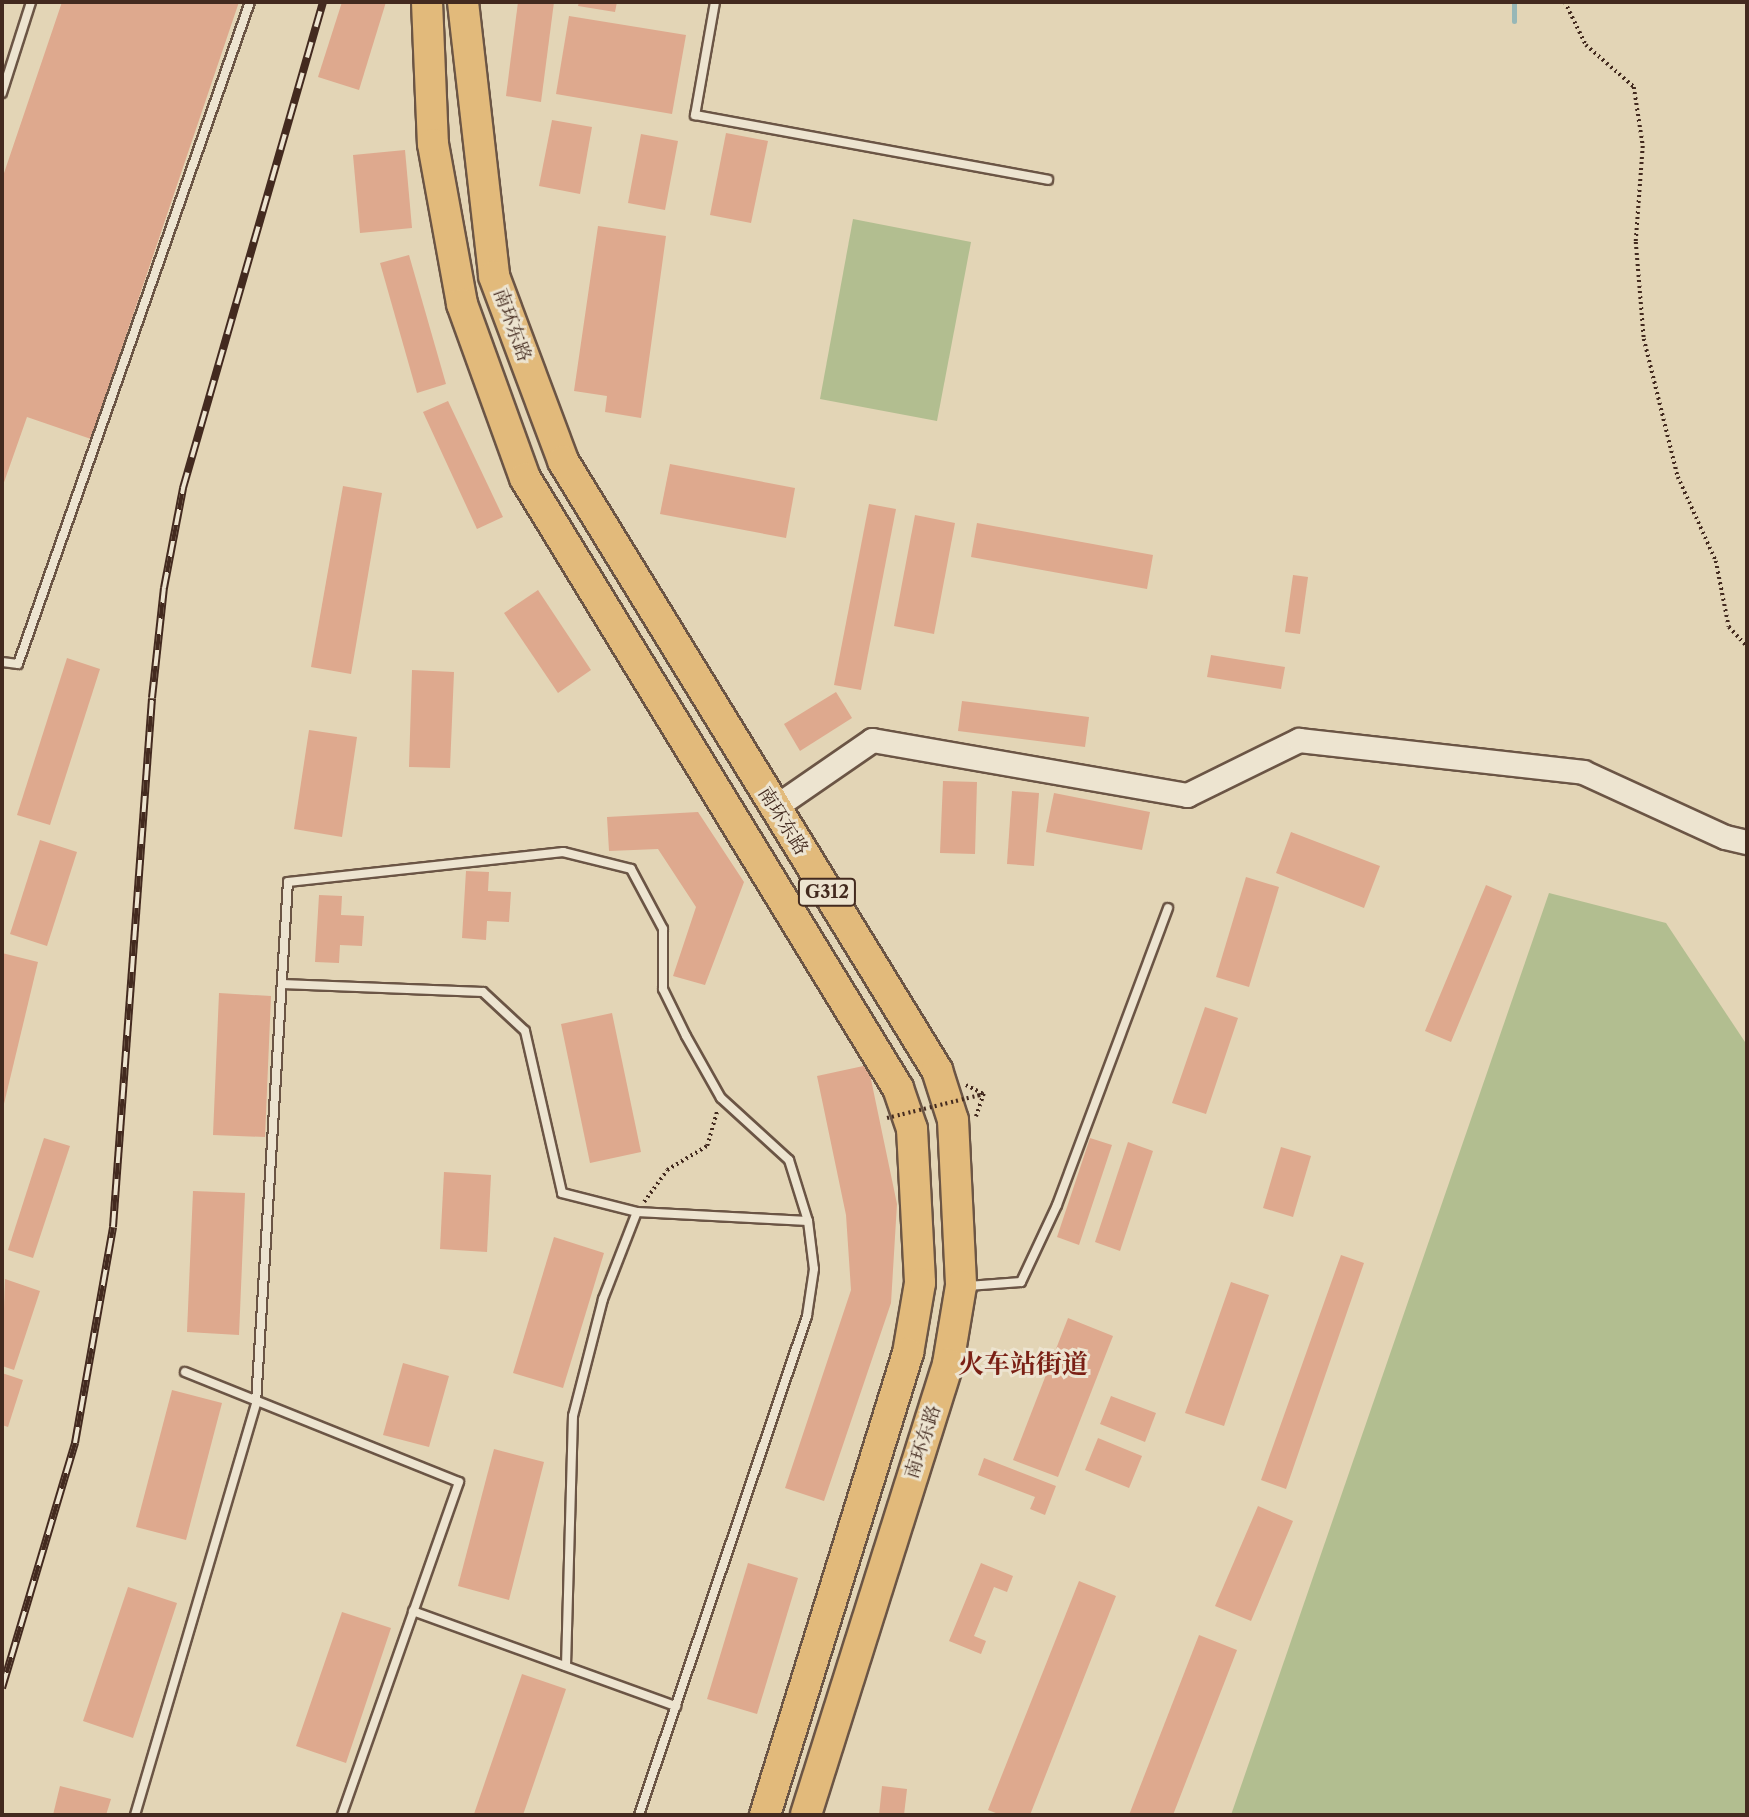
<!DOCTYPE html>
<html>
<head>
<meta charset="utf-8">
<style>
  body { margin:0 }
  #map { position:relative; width:1749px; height:1817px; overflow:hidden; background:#e3d5b6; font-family:"Libre Caslon Text","Noto Serif SC",serif }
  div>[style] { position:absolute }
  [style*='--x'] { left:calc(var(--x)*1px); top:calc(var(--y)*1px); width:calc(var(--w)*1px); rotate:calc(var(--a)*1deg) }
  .green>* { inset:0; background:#b2be90 }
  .stream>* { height:5px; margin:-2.5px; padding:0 2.5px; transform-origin:2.5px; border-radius:2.5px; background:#97b7b7 }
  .building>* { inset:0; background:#dea98e }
  .path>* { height:3.5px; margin-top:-1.75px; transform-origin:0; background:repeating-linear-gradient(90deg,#432a1f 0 2px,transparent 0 5.5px) }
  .roads { filter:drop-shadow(2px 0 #6b5545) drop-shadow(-2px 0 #6b5545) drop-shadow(0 2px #6b5545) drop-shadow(0 -2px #6b5545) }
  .lane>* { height:8px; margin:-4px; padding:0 4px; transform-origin:4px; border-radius:4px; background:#ede4d0 }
  .secondary>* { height:23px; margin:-11.5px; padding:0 11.5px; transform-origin:11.5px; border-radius:11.5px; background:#ede4d0 }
  .highway>* { height:30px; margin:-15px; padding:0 15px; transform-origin:15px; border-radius:15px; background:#e2ba7b }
  .rail>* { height:8px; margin-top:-4px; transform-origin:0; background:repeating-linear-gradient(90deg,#ede4d0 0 16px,#432a1f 0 32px); box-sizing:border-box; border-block:2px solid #432a1f }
  .path-bridge>* { height:3.5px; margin-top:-1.75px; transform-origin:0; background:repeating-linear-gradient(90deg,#432a1f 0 2px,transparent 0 5.5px) }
  span { translate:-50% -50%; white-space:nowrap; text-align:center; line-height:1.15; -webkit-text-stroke:6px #ede4d0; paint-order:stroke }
  .shield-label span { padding:2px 5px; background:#ede4d0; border:2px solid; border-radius:5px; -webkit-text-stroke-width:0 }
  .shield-label { font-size:18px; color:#432a1f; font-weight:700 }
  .street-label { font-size:19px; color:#432a1f }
  .district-label { font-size:26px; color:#7a1f14; font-weight:700 }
  .frame { position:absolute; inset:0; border:4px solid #432a1f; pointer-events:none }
</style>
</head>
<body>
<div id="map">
  <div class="green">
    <i style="clip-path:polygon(853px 219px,971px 242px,937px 421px,820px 399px)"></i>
    <i style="clip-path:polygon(1549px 893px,1666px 923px,1747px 1045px,1747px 1815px,1231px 1815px)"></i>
  </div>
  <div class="stream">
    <i style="--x:1514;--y:2;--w:19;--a:90"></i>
  </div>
  <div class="building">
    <i style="clip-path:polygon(62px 2px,239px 2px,91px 439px,27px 417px,2px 488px,2px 179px)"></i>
    <i style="clip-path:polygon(342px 2px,386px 2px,359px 90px,318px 77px)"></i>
    <i style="clip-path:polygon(518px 2px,554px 2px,541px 102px,506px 96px)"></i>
    <i style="clip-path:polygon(579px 2px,617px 2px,615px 12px,578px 6px)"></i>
    <i style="clip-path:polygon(569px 16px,686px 35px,672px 114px,556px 94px)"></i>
    <i style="clip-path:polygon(552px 120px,592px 127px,580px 194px,539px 186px)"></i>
    <i style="clip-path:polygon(726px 133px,768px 141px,751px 223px,710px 215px)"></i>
    <i style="clip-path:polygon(641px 134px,678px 141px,665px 210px,628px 203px)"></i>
    <i style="clip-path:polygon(405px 150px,412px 228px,360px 233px,353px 155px)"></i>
    <i style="clip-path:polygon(598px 226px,666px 236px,641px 418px,605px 412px,607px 396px,574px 391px)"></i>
    <i style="clip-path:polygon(409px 255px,446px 384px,417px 393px,380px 263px)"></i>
    <i style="clip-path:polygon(448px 401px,503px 517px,477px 529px,423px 412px)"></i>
    <i style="clip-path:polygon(670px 464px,795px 488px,786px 538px,660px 514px)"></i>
    <i style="clip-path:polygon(343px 486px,382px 493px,351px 674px,311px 667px)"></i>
    <i style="clip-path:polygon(869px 504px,896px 509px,861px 690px,834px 685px)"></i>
    <i style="clip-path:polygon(915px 515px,955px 523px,934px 634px,894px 626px)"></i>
    <i style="clip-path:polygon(977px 523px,1153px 555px,1147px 589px,971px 557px)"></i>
    <i style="clip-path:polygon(1293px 575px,1308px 577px,1300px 634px,1285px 632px)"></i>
    <i style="clip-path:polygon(538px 590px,591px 670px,558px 693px,504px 613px)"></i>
    <i style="clip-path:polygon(1211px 655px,1285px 667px,1281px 689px,1207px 677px)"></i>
    <i style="clip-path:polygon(67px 658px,100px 669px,50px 825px,17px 815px)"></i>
    <i style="clip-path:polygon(412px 670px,454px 672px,450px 768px,409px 767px)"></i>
    <i style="clip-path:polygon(836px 692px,852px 718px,800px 751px,784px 724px)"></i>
    <i style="clip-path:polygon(962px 701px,1089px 717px,1085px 747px,958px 731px)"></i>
    <i style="clip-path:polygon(309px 730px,357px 737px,342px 837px,294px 829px)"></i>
    <i style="clip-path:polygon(943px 781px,977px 782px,975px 854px,940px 853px)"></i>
    <i style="clip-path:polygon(1012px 791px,1039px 793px,1034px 866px,1007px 864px)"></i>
    <i style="clip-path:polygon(1054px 793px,1150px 812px,1142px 850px,1046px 832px)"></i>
    <i style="clip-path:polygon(698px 812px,744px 882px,705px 985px,673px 976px,696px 907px,658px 849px,609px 851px,607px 817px)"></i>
    <i style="clip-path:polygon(1291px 832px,1380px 866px,1364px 908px,1276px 873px)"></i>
    <i style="clip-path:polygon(40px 840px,77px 852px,47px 946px,10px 934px)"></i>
    <i style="clip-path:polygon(466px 871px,489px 872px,488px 891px,511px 892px,509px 922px,487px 921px,486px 940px,462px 938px)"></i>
    <i style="clip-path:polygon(1246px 877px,1279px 887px,1249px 987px,1216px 977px)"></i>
    <i style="clip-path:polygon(1486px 885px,1512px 896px,1451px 1042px,1425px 1031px)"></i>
    <i style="clip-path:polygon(319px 895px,342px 896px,341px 915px,364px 916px,362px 946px,340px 945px,339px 963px,315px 962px)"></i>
    <i style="clip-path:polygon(2px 953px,38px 962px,3px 1108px,2px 1108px)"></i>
    <i style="clip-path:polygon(219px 993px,271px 996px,265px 1137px,213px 1135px)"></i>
    <i style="clip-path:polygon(1205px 1007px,1238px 1018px,1206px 1114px,1172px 1103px)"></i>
    <i style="clip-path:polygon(612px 1013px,641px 1152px,590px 1163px,561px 1024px)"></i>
    <i style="clip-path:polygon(868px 1065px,897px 1204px,891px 1303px,824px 1501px,785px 1488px,851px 1290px,846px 1215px,817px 1076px)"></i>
    <i style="clip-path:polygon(44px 1138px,70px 1146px,33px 1258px,8px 1250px)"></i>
    <i style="clip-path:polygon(1090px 1138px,1112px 1145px,1079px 1245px,1057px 1237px)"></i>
    <i style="clip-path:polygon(1128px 1142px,1153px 1151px,1120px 1251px,1095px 1242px)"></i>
    <i style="clip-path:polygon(1281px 1147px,1311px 1156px,1293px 1217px,1263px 1208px)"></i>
    <i style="clip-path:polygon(444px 1172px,491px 1175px,487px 1252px,440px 1249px)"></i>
    <i style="clip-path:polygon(193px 1191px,245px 1193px,239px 1335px,187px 1332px)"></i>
    <i style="clip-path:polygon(554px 1237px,604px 1253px,563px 1388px,513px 1373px)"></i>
    <i style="clip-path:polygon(1341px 1255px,1364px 1263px,1286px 1489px,1261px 1480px)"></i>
    <i style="clip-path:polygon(5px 1279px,40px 1291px,14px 1370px,2px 1366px)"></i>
    <i style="clip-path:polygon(1231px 1282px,1269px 1295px,1224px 1426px,1185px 1413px)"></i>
    <i style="clip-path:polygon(1068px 1318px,1113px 1336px,1058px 1477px,1013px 1460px)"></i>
    <i style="clip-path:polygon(403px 1363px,449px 1376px,429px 1447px,383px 1435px)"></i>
    <i style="clip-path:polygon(2px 1373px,23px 1380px,8px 1427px,2px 1425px)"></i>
    <i style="clip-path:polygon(172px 1390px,222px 1403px,186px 1540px,136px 1527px)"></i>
    <i style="clip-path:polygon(1111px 1396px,1156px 1413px,1145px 1442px,1100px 1424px)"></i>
    <i style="clip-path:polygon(1098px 1438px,1142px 1456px,1129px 1488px,1085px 1470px)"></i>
    <i style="clip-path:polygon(494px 1449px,544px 1462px,509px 1600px,458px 1586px)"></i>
    <i style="clip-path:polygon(984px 1458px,1056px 1486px,1045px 1515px,1030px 1509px,1035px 1497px,978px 1475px)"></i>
    <i style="clip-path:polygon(1258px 1506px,1293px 1521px,1251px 1621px,1215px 1606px)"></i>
    <i style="clip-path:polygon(748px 1563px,798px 1578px,757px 1714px,707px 1699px)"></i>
    <i style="clip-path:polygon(981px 1563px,1013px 1576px,1007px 1592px,994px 1587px,974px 1636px,986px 1641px,981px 1654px,949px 1641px)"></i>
    <i style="clip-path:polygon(1079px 1581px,1116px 1596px,1030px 1815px,1001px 1815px,988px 1810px)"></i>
    <i style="clip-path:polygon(128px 1587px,177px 1603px,133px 1738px,83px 1721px)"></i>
    <i style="clip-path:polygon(342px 1612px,391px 1628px,346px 1763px,296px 1746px)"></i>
    <i style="clip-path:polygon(1199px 1635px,1237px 1650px,1173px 1815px,1129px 1815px)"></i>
    <i style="clip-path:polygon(522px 1674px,566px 1689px,523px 1815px,479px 1815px,474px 1814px)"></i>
    <i style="clip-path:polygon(60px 1786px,111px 1799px,106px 1815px,53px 1815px)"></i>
    <i style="clip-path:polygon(882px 1786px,907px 1789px,904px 1815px,879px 1815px)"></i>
  </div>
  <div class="path">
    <i style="--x:1565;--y:2;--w:48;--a:64"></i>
    <i style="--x:1586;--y:45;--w:64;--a:41.2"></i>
    <i style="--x:1634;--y:87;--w:60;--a:81.3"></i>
    <i style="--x:1643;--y:146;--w:96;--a:94.2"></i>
    <i style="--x:1636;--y:242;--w:97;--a:85.3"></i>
    <i style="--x:1644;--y:339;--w:142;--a:76.2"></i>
    <i style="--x:1678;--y:477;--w:92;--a:65.7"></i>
    <i style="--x:1716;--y:561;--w:67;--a:78.9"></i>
    <i style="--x:1729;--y:627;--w:26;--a:47"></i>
    <i style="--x:966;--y:1085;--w:20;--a:27"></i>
    <i style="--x:984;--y:1094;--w:24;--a:109"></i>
    <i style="--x:644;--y:1202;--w:39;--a:-54"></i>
    <i style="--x:667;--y:1170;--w:47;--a:-31"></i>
    <i style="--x:707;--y:1146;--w:36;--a:-74"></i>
  </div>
  <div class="roads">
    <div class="lane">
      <i style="--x:715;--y:2;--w:115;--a:100"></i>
      <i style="--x:695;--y:115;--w:359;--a:10.4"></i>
      <i style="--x:2;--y:93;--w:96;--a:-72.3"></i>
      <i style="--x:2;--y:662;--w:16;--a:7"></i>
      <i style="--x:18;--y:664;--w:701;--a:-70.69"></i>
      <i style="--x:282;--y:984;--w:201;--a:2.3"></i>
      <i style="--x:483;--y:992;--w:57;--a:42.9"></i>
      <i style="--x:525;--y:1031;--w:166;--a:77.1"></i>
      <i style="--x:562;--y:1193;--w:77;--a:14.2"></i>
      <i style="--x:637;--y:1212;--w:171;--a:3"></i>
      <i style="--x:968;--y:1286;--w:53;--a:-4.3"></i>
      <i style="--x:1021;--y:1282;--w:85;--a:-64.9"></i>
      <i style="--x:1057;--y:1205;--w:317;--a:-69.5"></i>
      <i style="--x:185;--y:1372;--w:295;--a:21.9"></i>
      <i style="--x:459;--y:1482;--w:353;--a:109.4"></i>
      <i style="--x:413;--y:1611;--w:280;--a:19.9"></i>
      <i style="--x:566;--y:1666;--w:250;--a:-88.4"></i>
      <i style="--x:573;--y:1416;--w:121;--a:-75.6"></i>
      <i style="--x:603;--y:1299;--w:93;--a:-68.7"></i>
      <i style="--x:135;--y:1815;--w:429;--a:-73.6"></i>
      <i style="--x:256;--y:1403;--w:522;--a:-86.49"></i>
      <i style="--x:288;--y:882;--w:277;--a:-6.2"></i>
      <i style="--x:563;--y:852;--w:70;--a:14"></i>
      <i style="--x:631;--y:869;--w:68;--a:61.9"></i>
      <i style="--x:663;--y:929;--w:60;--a:90"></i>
      <i style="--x:663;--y:989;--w:52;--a:63.9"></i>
      <i style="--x:686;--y:1036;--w:71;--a:60.6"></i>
      <i style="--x:721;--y:1098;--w:92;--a:42.4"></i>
      <i style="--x:789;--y:1160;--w:64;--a:72.7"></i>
      <i style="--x:808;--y:1221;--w:48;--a:82.9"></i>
      <i style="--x:814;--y:1269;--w:48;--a:98.5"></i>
      <i style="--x:807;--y:1316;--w:527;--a:108.61"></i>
    </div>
    <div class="secondary">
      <i style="--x:775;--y:807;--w:118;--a:-34.6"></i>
      <i style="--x:872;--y:740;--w:320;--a:9.9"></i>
      <i style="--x:1187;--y:795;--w:125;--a:-26.2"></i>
      <i style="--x:1299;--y:740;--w:286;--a:6.4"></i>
      <i style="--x:1583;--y:772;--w:156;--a:24.6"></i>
      <i style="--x:1725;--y:837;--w:23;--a:13"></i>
    </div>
    <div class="highway">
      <i style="--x:427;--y:2;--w:142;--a:87.6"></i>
      <i style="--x:433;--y:144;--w:163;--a:79.7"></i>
      <i style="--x:462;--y:304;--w:185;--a:70.1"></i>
      <i style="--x:525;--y:478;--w:715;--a:58.56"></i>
      <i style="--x:898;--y:1088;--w:43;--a:71.1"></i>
      <i style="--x:912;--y:1129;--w:154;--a:87"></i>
      <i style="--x:920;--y:1283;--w:71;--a:99.7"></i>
      <i style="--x:908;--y:1353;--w:484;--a:107.2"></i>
      <i style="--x:463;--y:2;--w:276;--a:83.5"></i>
      <i style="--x:494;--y:276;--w:197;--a:69.5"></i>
      <i style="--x:563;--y:461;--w:715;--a:58.45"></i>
      <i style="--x:937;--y:1070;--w:52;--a:72.3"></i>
      <i style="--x:953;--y:1120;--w:166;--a:87.2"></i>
      <i style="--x:961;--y:1286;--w:79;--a:99.5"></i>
      <i style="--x:948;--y:1364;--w:473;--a:107.5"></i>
    </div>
  </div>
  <div class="rail">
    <i style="--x:2;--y:1688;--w:256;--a:-73.4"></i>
    <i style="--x:75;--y:1443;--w:219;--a:-80"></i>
    <i style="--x:113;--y:1227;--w:530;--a:-85.78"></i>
    <i style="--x:152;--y:698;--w:111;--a:-83.8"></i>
    <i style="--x:164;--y:588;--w:102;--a:-79.2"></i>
    <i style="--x:183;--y:488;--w:506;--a:-73.93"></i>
  </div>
  <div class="path-bridge">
    <i style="--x:887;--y:1118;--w:100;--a:-13.9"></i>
  </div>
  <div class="shield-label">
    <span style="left:827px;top:892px">G312</span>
  </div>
  <div class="street-label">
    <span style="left:512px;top:325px;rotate:70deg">南环东路</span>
    <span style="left:783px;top:821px;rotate:58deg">南环东路</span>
    <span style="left:923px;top:1442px;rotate:-72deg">南环东路</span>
  </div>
  <div class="district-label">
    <span style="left:1023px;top:1365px">火车站街道</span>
  </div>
  <div class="frame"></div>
</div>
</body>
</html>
